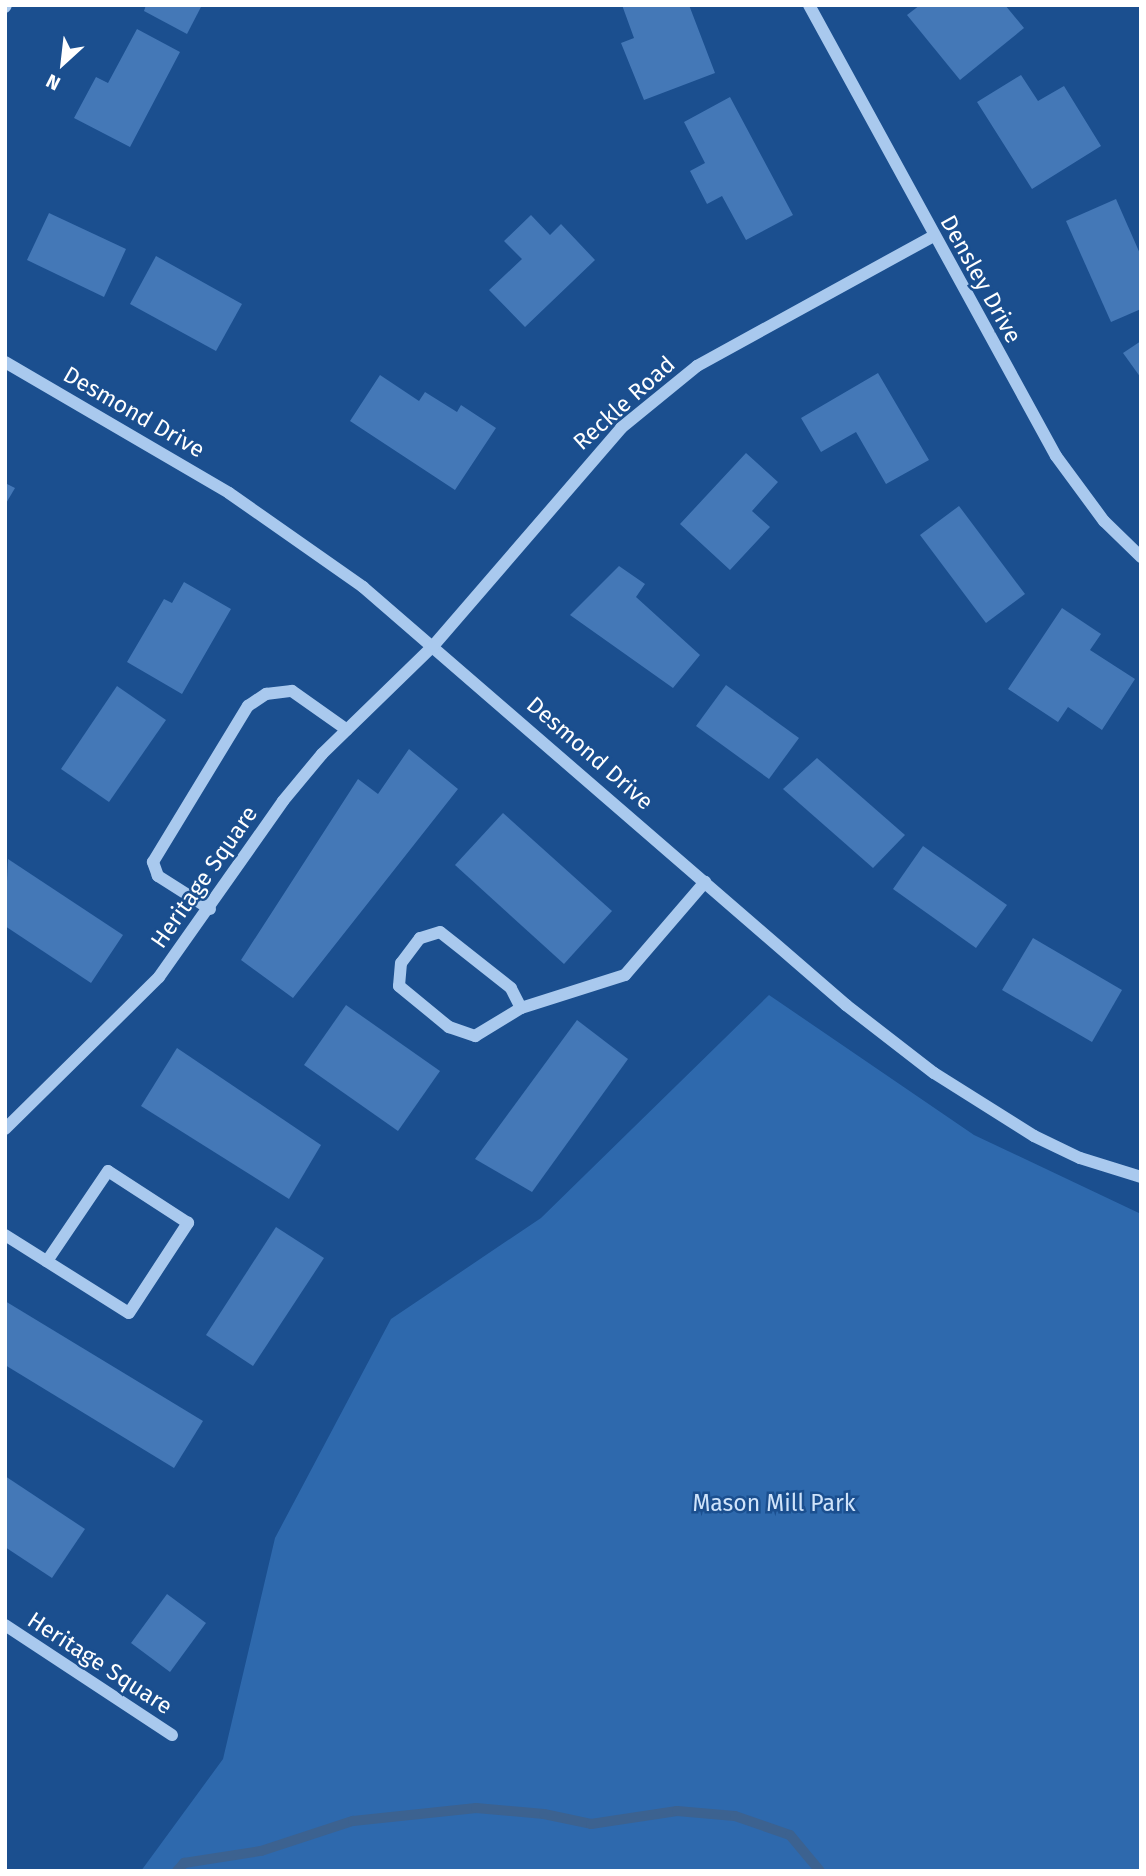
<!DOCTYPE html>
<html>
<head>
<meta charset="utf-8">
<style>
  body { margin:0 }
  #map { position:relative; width:1146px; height:1876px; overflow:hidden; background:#1b4f8f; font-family:"Fira Sans",sans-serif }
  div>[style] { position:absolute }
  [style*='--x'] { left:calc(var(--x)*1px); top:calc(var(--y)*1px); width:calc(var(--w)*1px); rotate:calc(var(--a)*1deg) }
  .green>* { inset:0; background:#2e69ad }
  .stream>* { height:10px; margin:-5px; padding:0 5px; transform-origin:5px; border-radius:5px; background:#3c6290 }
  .building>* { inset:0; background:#4478b7 }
  .minor>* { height:12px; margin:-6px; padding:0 6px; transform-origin:6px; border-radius:6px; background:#a9c9ee }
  span { translate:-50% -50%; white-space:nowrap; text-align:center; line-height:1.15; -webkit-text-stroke:5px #1b4f8f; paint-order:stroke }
  .street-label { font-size:23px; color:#fff }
  .park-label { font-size:23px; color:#cfe3fa }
  .frame { position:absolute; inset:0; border:7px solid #fff; pointer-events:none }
  .north { position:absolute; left:28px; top:28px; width:70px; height:70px; -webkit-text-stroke:5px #1b4f8f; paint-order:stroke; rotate:207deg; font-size:19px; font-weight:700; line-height:28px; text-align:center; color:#fff }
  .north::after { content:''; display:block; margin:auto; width:24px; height:32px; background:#fff; clip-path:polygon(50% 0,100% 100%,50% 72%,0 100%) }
</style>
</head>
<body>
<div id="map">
  <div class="green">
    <i style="clip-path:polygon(769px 995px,974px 1135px,1141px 1214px,1141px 1871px,141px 1871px,223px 1759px,275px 1538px,391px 1319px,541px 1218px)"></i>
  </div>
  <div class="stream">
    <i style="--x:177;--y:1871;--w:11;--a:-49"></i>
    <i style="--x:184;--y:1863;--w:78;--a:-8.9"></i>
    <i style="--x:261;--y:1851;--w:97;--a:-18.1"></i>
    <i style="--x:353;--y:1821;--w:124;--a:-6"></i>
    <i style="--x:476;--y:1808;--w:68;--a:5"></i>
    <i style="--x:544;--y:1814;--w:48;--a:12"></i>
    <i style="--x:591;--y:1824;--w:87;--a:-8.6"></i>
    <i style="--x:677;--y:1811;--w:58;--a:4.9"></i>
    <i style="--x:735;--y:1816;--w:58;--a:19.1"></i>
    <i style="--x:790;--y:1835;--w:47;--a:50.2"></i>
  </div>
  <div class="building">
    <i style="clip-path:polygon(146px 5px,202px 5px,187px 34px,144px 11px)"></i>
    <i style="clip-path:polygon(622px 5px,689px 5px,715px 73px,644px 100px,621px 43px,634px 38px)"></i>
    <i style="clip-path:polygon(920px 5px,1005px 5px,1024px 28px,960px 80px,907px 15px)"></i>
    <i style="clip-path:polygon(137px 29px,180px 52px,130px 147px,74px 118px,96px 77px,108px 83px)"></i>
    <i style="clip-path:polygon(1021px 75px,1038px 101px,1064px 86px,1101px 146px,1032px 189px,977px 102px)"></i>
    <i style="clip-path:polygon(730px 97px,793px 215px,746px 240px,722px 196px,707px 204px,690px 171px,705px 163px,684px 122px)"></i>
    <i style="clip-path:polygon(1116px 199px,1141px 256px,1141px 309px,1111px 322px,1066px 221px)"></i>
    <i style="clip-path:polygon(49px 213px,126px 249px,104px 297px,27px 260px)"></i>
    <i style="clip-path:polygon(531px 215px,550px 235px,561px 224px,595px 260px,525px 327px,489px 290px,522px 259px,504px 241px)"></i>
    <i style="clip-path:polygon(156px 256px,242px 304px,216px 351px,130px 304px)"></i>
    <i style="clip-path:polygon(1141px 341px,1141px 378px,1123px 353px)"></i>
    <i style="clip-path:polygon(878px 373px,929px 460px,886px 484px,856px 432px,821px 452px,801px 418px)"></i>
    <i style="clip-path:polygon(380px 375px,419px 401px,425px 392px,457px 412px,461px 405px,496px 428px,455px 490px,350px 421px)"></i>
    <i style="clip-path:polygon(746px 453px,778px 482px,752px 511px,770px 527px,730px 570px,680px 524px)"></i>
    <i style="clip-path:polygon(5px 483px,15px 488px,5px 505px)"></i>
    <i style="clip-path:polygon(959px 506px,1025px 594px,986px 623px,920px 535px)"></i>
    <i style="clip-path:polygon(619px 566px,645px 584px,636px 597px,700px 655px,673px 688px,570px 615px)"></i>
    <i style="clip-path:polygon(184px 582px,231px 609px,182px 694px,127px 662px,164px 599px,172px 603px)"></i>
    <i style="clip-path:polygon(1062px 608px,1101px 634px,1090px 650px,1135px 679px,1102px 730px,1068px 707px,1058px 722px,1008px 689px)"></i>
    <i style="clip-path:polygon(726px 685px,799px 738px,769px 779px,696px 726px)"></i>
    <i style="clip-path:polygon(117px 686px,166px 720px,109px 802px,61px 769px)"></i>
    <i style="clip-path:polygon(409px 749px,458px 789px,293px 998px,241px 960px,358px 779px,378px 794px)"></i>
    <i style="clip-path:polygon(817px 758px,905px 835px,873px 868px,783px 789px)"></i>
    <i style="clip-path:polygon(503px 813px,612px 911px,564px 964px,455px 865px)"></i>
    <i style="clip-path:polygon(923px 846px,1007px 905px,976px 948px,893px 889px)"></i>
    <i style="clip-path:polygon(8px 859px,123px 935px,91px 983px,5px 926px)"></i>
    <i style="clip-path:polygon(1033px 938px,1122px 990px,1092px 1042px,1002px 990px)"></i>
    <i style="clip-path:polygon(346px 1005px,440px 1071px,398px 1131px,304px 1065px)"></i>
    <i style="clip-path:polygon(577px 1020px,628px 1059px,532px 1192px,475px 1159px)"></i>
    <i style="clip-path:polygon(177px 1048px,321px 1145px,289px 1199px,141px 1106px)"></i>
    <i style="clip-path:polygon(276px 1227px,324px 1258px,253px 1366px,206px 1335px)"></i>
    <i style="clip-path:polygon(5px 1301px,203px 1421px,174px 1468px,5px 1365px)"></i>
    <i style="clip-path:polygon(5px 1476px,85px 1529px,52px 1578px,5px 1547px)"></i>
    <i style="clip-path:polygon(167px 1594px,206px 1623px,170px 1672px,131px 1643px)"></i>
  </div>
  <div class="minor">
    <i style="--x:809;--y:5;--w:514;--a:61.29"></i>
    <i style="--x:1056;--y:456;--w:81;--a:53.6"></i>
    <i style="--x:1104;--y:521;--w:52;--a:44.2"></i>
    <i style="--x:5;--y:7;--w:2;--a:-63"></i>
    <i style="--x:5;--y:362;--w:259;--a:30.3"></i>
    <i style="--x:229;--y:493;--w:164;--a:35"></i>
    <i style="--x:363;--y:587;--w:639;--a:40.87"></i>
    <i style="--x:846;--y:1005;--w:111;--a:37.7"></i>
    <i style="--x:934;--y:1073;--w:118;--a:32.2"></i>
    <i style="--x:1034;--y:1136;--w:51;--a:25.6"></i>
    <i style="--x:1080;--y:1158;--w:64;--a:17.3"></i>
    <i style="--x:210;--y:909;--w:62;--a:-147.6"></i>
    <i style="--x:158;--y:876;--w:15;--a:-110"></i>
    <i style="--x:153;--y:862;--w:183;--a:-58.7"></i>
    <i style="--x:248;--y:706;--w:22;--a:-34"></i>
    <i style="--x:266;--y:694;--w:26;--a:-7"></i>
    <i style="--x:292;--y:691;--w:67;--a:35.3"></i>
    <i style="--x:521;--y:1008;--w:22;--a:-117"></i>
    <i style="--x:511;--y:988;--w:90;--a:-141.7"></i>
    <i style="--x:440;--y:932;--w:21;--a:163"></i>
    <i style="--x:420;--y:938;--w:31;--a:127"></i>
    <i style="--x:401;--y:963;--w:23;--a:95"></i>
    <i style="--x:399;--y:986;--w:65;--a:39.4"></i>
    <i style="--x:449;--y:1027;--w:28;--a:19"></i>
    <i style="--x:475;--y:1036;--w:54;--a:-31.3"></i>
    <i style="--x:521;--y:1008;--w:109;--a:-17.6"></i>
    <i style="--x:625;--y:975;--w:123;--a:-49.3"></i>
    <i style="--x:5;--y:1129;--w:216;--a:-44.6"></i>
    <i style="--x:159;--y:977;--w:215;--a:-54.8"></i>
    <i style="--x:283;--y:801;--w:61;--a:-50.3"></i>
    <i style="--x:322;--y:754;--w:156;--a:-44.2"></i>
    <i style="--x:434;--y:645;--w:286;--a:-49.2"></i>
    <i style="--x:621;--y:428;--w:98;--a:-39.2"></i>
    <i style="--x:697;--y:366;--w:269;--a:-28.8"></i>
    <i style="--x:5;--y:1235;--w:146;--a:32.2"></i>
    <i style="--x:129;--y:1313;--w:108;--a:-56.8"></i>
    <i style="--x:188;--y:1223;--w:95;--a:-147"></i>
    <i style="--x:108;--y:1171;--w:109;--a:124.1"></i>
    <i style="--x:5;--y:1625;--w:200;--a:33.4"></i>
  </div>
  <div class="street-label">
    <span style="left:981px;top:279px;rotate:61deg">Densley Drive</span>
    <span style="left:624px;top:403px;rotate:-42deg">Reckle Road</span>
    <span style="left:134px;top:412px;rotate:30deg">Desmond Drive</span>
    <span style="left:590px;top:753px;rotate:41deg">Desmond Drive</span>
    <span style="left:204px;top:877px;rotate:-55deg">Heritage Square</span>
    <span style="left:100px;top:1663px;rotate:33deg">Heritage Square</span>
  </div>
  <div class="park-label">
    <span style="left:774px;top:1503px">Mason Mill Park</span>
  </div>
  <div class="frame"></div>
  <div class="north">N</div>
</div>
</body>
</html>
